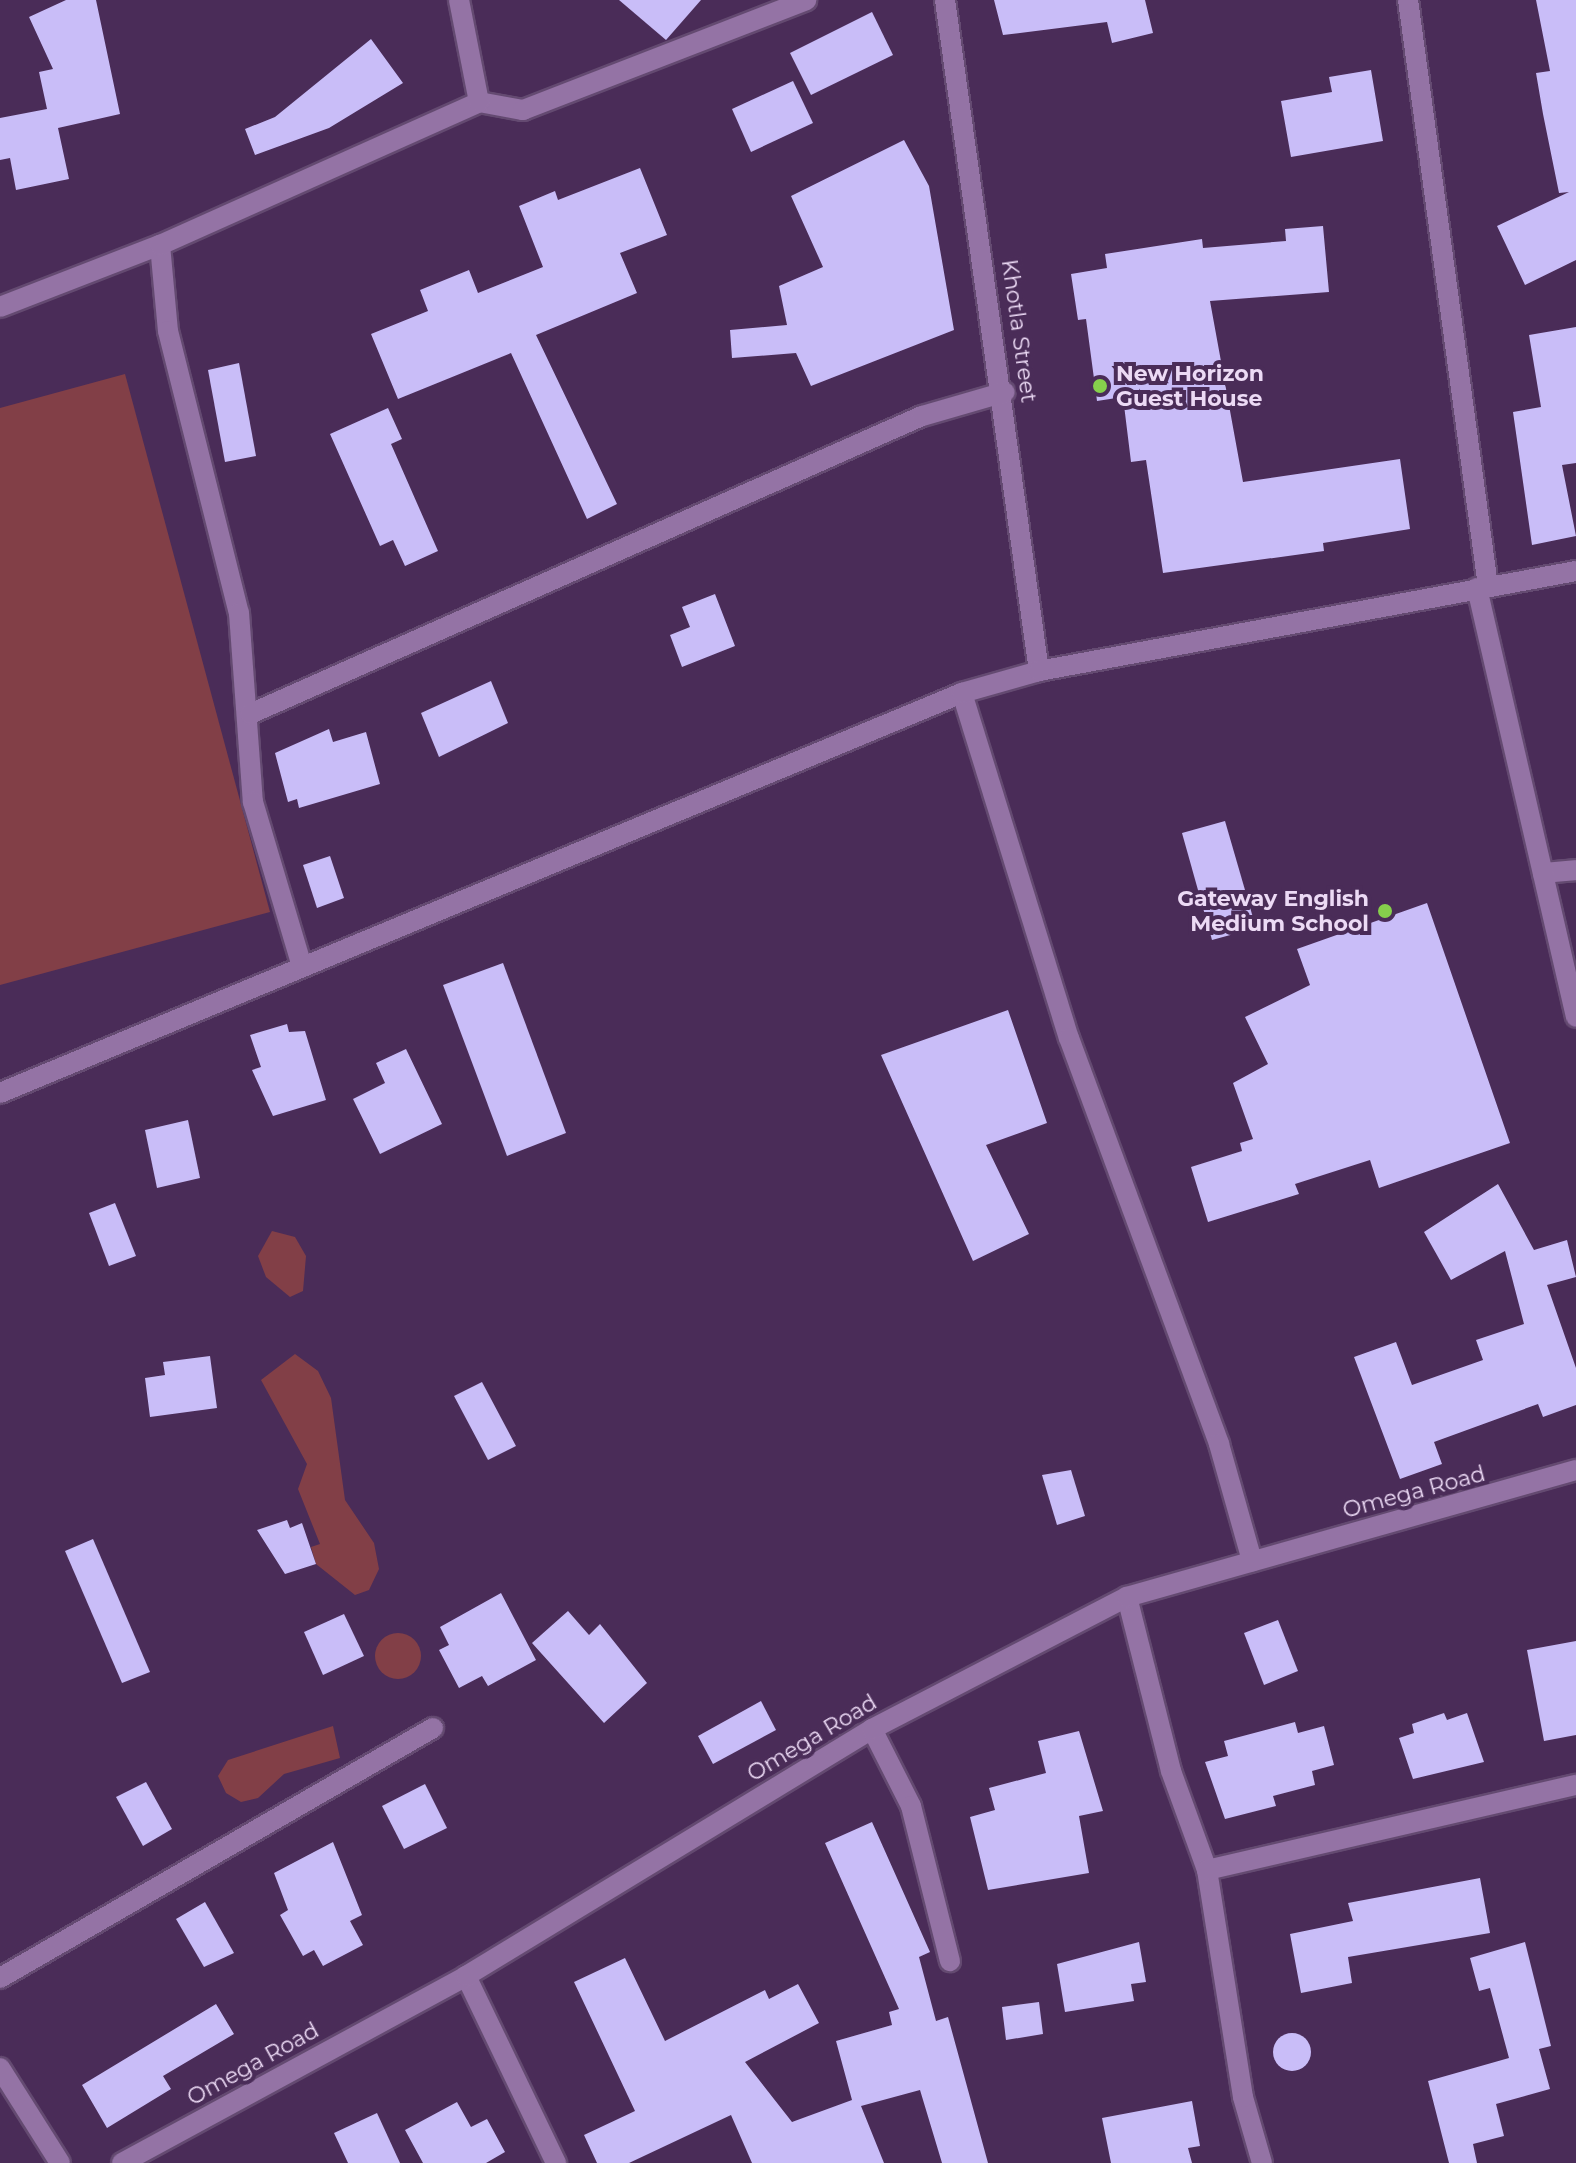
<!DOCTYPE html>
<html>
<head>
<meta charset="utf-8">
<style>
  body { margin:0 }
  #map { position:relative; width:1576px; height:2163px; overflow:hidden; background:#4a2c58; font-family:Montserrat,sans-serif }
  div>[style] { position:absolute }
  [style*='--x'] { left:calc(var(--x)*1px); top:calc(var(--y)*1px); width:calc(var(--w)*1px); rotate:calc(var(--a)*1deg) }
  .green>* { inset:0; background:#823f47 }
  .round { border-radius:50% }
  .building>* { inset:0; background:#c9bdf8 }
  .roads { filter:drop-shadow(2px 0 #644a71) drop-shadow(-2px 0 #644a71) drop-shadow(0 2px #644a71) drop-shadow(0 -2px #644a71) }
  .lane>* { height:20px; margin:-10px; padding:0 10px; transform-origin:10px; border-radius:10px; background:#9473a5 }
  .street>* { height:20px; margin:-10px; padding:0 10px; transform-origin:10px; border-radius:10px; background:#9473a5 }
  .secondary>* { height:20px; margin:-10px; padding:0 10px; transform-origin:10px; border-radius:10px; background:#9473a5 }
  .dots>* { width:22px; height:22px; translate:-50% -50%; box-sizing:border-box; border:4px solid #4a2c58; border-radius:50% }
  span { translate:-50% -50%; white-space:nowrap; text-align:center; line-height:1.15; -webkit-text-stroke:8px #4a2c58; paint-order:stroke }
  .street-label { font-size:22px; color:#ecdaf5 }
  .poi-label { font-size:22px; color:#ecdaf5; font-weight:700 }
  .left { translate:0 -50%; text-align:left }
  .right { translate:-100% -50%; text-align:right }
</style>
</head>
<body>
<div id="map">
  <div class="green">
    <i style="clip-path:polygon(125px 374px,270px 912px,0 985px,0 408px)"></i>
    <i style="clip-path:polygon(272px 1231px,295px 1237px,306px 1256px,303px 1291px,290px 1297px,266px 1277px,258px 1256px)"></i>
    <i style="clip-path:polygon(295px 1354px,318px 1371px,331px 1398px,345px 1500px,374px 1543px,379px 1569px,369px 1590px,355px 1595px,316px 1564px,311px 1547px,320px 1544px,298px 1489px,307px 1464px,261px 1380px)"></i>
    <i class="round" style="left:375px;top:1633px;width:46px;height:46px"></i>
    <i style="clip-path:polygon(333px 1726px,340px 1758px,284px 1774px,258px 1798px,241px 1802px,226px 1793px,218px 1776px,228px 1760px)"></i>
  </div>
  <div class="building">
    <i style="clip-path:polygon(66px 0,96px 0,120px 114px,58px 128px,69px 179px,16px 190px,10px 158px,0 160px,0 118px,47px 109px,39px 72px,53px 69px,29px 17px)"></i>
    <i style="clip-path:polygon(619px 0,701px 0,666px 40px)"></i>
    <i style="clip-path:polygon(994px 0,1145px 0,1153px 33px,1112px 43px,1107px 22px,1003px 35px)"></i>
    <i style="clip-path:polygon(1536px 0,1576px 0,1576px 260px,1525px 285px,1497px 226px,1569px 192px,1559px 193px,1543px 114px,1536px 73px,1550px 71px)"></i>
    <i style="clip-path:polygon(872px 12px,893px 55px,811px 95px,790px 53px)"></i>
    <i style="clip-path:polygon(371px 39px,403px 83px,329px 128px,255px 155px,245px 129px,275px 117px)"></i>
    <i style="clip-path:polygon(1371px 70px,1383px 141px,1291px 157px,1281px 101px,1332px 92px,1329px 77px)"></i>
    <i style="clip-path:polygon(793px 81px,813px 123px,751px 152px,732px 109px)"></i>
    <i style="clip-path:polygon(904px 140px,929px 186px,954px 330px,811px 386px,796px 353px,732px 358px,730px 330px,787px 325px,779px 286px,823px 267px,791px 196px)"></i>
    <i style="clip-path:polygon(640px 168px,667px 235px,620px 253px,637px 293px,536px 335px,617px 504px,587px 519px,511px 353px,398px 399px,371px 334px,428px 311px,420px 290px,469px 270px,478px 293px,543px 267px,519px 206px,555px 191px,558px 200px)"></i>
    <i style="clip-path:polygon(1323px 226px,1329px 292px,1210px 301px,1243px 482px,1400px 459px,1410px 529px,1323px 543px,1324px 551px,1163px 573px,1146px 460px,1131px 462px,1123px 397px,1097px 401px,1086px 319px,1078px 320px,1071px 274px,1107px 268px,1105px 254px,1202px 239px,1203px 248px,1286px 241px,1285px 229px)"></i>
    <i style="clip-path:polygon(1576px 327px,1576px 463px,1562px 465px,1576px 536px,1532px 545px,1513px 412px,1541px 407px,1529px 335px)"></i>
    <i style="clip-path:polygon(239px 363px,256px 456px,225px 462px,208px 370px)"></i>
    <i style="clip-path:polygon(388px 408px,402px 439px,391px 444px,438px 551px,405px 566px,393px 540px,380px 546px,330px 434px)"></i>
    <i style="clip-path:polygon(715px 594px,735px 646px,682px 667px,670px 635px,690px 627px,682px 607px)"></i>
    <i style="clip-path:polygon(491px 681px,508px 723px,439px 757px,421px 713px)"></i>
    <i style="clip-path:polygon(329px 729px,333px 742px,366px 732px,380px 784px,299px 808px,297px 799px,288px 802px,275px 753px)"></i>
    <i style="clip-path:polygon(1225px 821px,1256px 928px,1212px 940px,1182px 833px)"></i>
    <i style="clip-path:polygon(330px 856px,344px 898px,317px 908px,303px 865px)"></i>
    <i style="clip-path:polygon(1427px 903px,1510px 1143px,1379px 1188px,1370px 1160px,1295px 1184px,1299px 1194px,1208px 1222px,1191px 1167px,1242px 1151px,1240px 1143px,1253px 1139px,1233px 1083px,1268px 1064px,1245px 1017px,1310px 985px,1297px 949px)"></i>
    <i style="clip-path:polygon(503px 963px,566px 1133px,507px 1156px,443px 985px)"></i>
    <i style="clip-path:polygon(1008px 1010px,1047px 1123px,986px 1145px,1029px 1234px,973px 1261px,881px 1055px)"></i>
    <i style="clip-path:polygon(287px 1024px,289px 1032px,305px 1031px,326px 1100px,273px 1116px,252px 1070px,261px 1067px,250px 1035px)"></i>
    <i style="clip-path:polygon(406px 1049px,442px 1124px,380px 1154px,353px 1099px,385px 1083px,376px 1063px)"></i>
    <i style="clip-path:polygon(188px 1120px,200px 1178px,157px 1188px,145px 1130px)"></i>
    <i style="clip-path:polygon(1498px 1184px,1534px 1250px,1567px 1240px,1576px 1277px,1547px 1285px,1576px 1368px,1576px 1405px,1543px 1417px,1538px 1404px,1434px 1442px,1442px 1464px,1400px 1479px,1354px 1357px,1396px 1342px,1412px 1385px,1483px 1360px,1476px 1340px,1524px 1324px,1505px 1251px,1451px 1280px,1424px 1232px)"></i>
    <i style="clip-path:polygon(115px 1203px,136px 1256px,109px 1266px,89px 1213px)"></i>
    <i style="clip-path:polygon(210px 1356px,217px 1408px,150px 1417px,145px 1378px,165px 1375px,163px 1362px)"></i>
    <i style="clip-path:polygon(482px 1382px,516px 1446px,488px 1460px,454px 1396px)"></i>
    <i style="clip-path:polygon(1071px 1470px,1085px 1516px,1057px 1525px,1042px 1475px)"></i>
    <i style="clip-path:polygon(287px 1520px,290px 1528px,302px 1523px,316px 1564px,285px 1574px,257px 1530px)"></i>
    <i style="clip-path:polygon(93px 1539px,150px 1672px,122px 1683px,65px 1551px)"></i>
    <i style="clip-path:polygon(501px 1593px,536px 1660px,488px 1686px,482px 1676px,459px 1688px,439px 1650px,449px 1645px,440px 1627px)"></i>
    <i style="clip-path:polygon(568px 1611px,589px 1635px,600px 1624px,647px 1683px,604px 1723px,532px 1643px)"></i>
    <i style="clip-path:polygon(344px 1614px,364px 1656px,323px 1675px,304px 1632px)"></i>
    <i style="clip-path:polygon(1278px 1620px,1298px 1671px,1264px 1685px,1244px 1633px)"></i>
    <i style="clip-path:polygon(1576px 1641px,1576px 1735px,1544px 1741px,1527px 1650px)"></i>
    <i style="clip-path:polygon(761px 1701px,776px 1730px,713px 1764px,698px 1736px)"></i>
    <i style="clip-path:polygon(1444px 1713px,1447px 1720px,1467px 1713px,1484px 1762px,1413px 1779px,1399px 1738px,1414px 1733px,1412px 1724px)"></i>
    <i style="clip-path:polygon(1295px 1722px,1298px 1733px,1324px 1726px,1334px 1765px,1312px 1771px,1315px 1785px,1273px 1796px,1276px 1806px,1225px 1819px,1205px 1762px,1228px 1756px,1224px 1741px)"></i>
    <i style="clip-path:polygon(1079px 1731px,1103px 1811px,1079px 1816px,1089px 1873px,988px 1890px,970px 1817px,995px 1810px,989px 1788px,1046px 1773px,1038px 1741px)"></i>
    <i style="clip-path:polygon(146px 1782px,172px 1829px,143px 1846px,116px 1797px)"></i>
    <i style="clip-path:polygon(425px 1784px,447px 1828px,404px 1849px,382px 1806px)"></i>
    <i style="clip-path:polygon(872px 1822px,930px 1952px,919px 1957px,936px 2021px,948px 2017px,988px 2163px,942px 2163px,920px 2090px,861px 2106px,884px 2163px,752px 2163px,731px 2115px,629px 2163px,597px 2163px,584px 2135px,635px 2111px,574px 1982px,625px 1958px,665px 2041px,765px 1990px,769px 1999px,798px 1984px,819px 2023px,745px 2062px,792px 2122px,852px 2100px,836px 2041px,892px 2025px,889px 2012px,899px 2009px,825px 1843px)"></i>
    <i style="clip-path:polygon(333px 1842px,362px 1915px,350px 1921px,363px 1945px,323px 1966px,314px 1950px,303px 1956px,280px 1915px,288px 1910px,274px 1873px)"></i>
    <i style="clip-path:polygon(1480px 1878px,1490px 1933px,1348px 1957px,1352px 1983px,1301px 1993px,1290px 1934px,1353px 1921px,1348px 1903px)"></i>
    <i style="clip-path:polygon(205px 1902px,234px 1953px,204px 1967px,176px 1919px)"></i>
    <i style="clip-path:polygon(1139px 1942px,1146px 1982px,1131px 1984px,1134px 2001px,1065px 2012px,1057px 1964px)"></i>
    <i style="clip-path:polygon(1525px 1942px,1551px 2046px,1539px 2049px,1550px 2089px,1496px 2104px,1504px 2136px,1473px 2144px,1477px 2163px,1449px 2163px,1428px 2081px,1509px 2058px,1490px 1988px,1479px 1991px,1470px 1958px)"></i>
    <i style="clip-path:polygon(1039px 2002px,1043px 2034px,1006px 2040px,1002px 2007px)"></i>
    <i style="clip-path:polygon(216px 2004px,234px 2034px,163px 2076px,171px 2089px,107px 2128px,82px 2085px)"></i>
    <i class="round" style="left:1273px;top:2033px;width:38px;height:38px"></i>
    <i style="clip-path:polygon(1192px 2101px,1200px 2146px,1188px 2148px,1192px 2163px,1111px 2163px,1102px 2118px)"></i>
    <i style="clip-path:polygon(457px 2102px,471px 2127px,487px 2119px,505px 2152px,486px 2163px,423px 2163px,405px 2130px)"></i>
    <i style="clip-path:polygon(377px 2113px,400px 2163px,348px 2163px,334px 2133px)"></i>
  </div>
  <div class="roads">
    <div class="lane">
      <i style="--x:479;--y:102;--w:45;--a:10.3"></i>
      <i style="--x:523;--y:110;--w:304;--a:-21.2"></i>
      <i style="--x:160;--y:245;--w:86;--a:84.7"></i>
      <i style="--x:168;--y:331;--w:291;--a:75.9"></i>
      <i style="--x:239;--y:613;--w:190;--a:85.8"></i>
      <i style="--x:253;--y:802;--w:168;--a:73.4"></i>
      <i style="--x:1543;--y:873;--w:33;--a:-5"></i>
      <i style="--x:872;--y:1729;--w:86;--a:63.1"></i>
      <i style="--x:911;--y:1806;--w:160;--a:75.9"></i>
    </div>
    <div class="street">
      <i style="--x:945;--y:0;--w:678;--a:82.03"></i>
      <i style="--x:1408;--y:0;--w:591;--a:82.23"></i>
      <i style="--x:0;--y:307;--w:172;--a:-21.2"></i>
      <i style="--x:160;--y:245;--w:350;--a:-24.1"></i>
      <i style="--x:479;--y:102;--w:104;--a:-101.1"></i>
      <i style="--x:1477;--y:588;--w:440;--a:77"></i>
      <i style="--x:962;--y:693;--w:361;--a:72.8"></i>
      <i style="--x:1069;--y:1038;--w:433;--a:69.7"></i>
      <i style="--x:1219;--y:1444;--w:122;--a:74.2"></i>
      <i style="--x:250;--y:714;--w:735;--a:-23.92"></i>
      <i style="--x:922;--y:416;--w:86;--a:-16.1"></i>
      <i style="--x:0;--y:1093;--w:1042;--a:-22.58"></i>
      <i style="--x:962;--y:693;--w:80;--a:-15.9"></i>
      <i style="--x:1039;--y:671;--w:546;--a:-10.55"></i>
      <i style="--x:1127;--y:1597;--w:179;--a:75.8"></i>
      <i style="--x:1171;--y:1771;--w:105;--a:70"></i>
      <i style="--x:466;--y:1976;--w:208;--a:64.3"></i>
      <i style="--x:0;--y:1978;--w:500;--a:-30"></i>
      <i style="--x:122;--y:2163;--w:392;--a:-28.5"></i>
      <i style="--x:466;--y:1976;--w:475;--a:-31.3"></i>
      <i style="--x:872;--y:1729;--w:287;--a:-27.4"></i>
      <i style="--x:1127;--y:1597;--w:467;--a:-15.8"></i>
      <i style="--x:1262;--y:2163;--w:69;--a:-106.1"></i>
      <i style="--x:1243;--y:2097;--w:230;--a:-99"></i>
      <i style="--x:1207;--y:1870;--w:379;--a:-13"></i>
    </div>
    <div class="secondary">
      <i style="--x:0;--y:2068;--w:112;--a:57.7"></i>
    </div>
  </div>
  <div class="dots">
    <i style="left:1100px;top:386px;background:#86cf4c"></i>
    <i style="left:1385px;top:911px;background:#86cf4c"></i>
  </div>
  <div class="street-label">
    <span style="left:1019px;top:331px;rotate:82deg">Khotla Street</span>
    <span style="left:1414px;top:1492px;rotate:-15deg">Omega Road</span>
    <span style="left:812px;top:1738px;rotate:-31deg">Omega Road</span>
    <span style="left:253px;top:2064px;rotate:-29deg">Omega Road</span>
  </div>
  <div class="poi-label">
    <span class="left" style="left:1116px;top:386px">New Horizon<br>Guest House</span>
    <span class="right" style="left:1369px;top:911px">Gateway English<br>Medium School</span>
  </div>
</div>
</body>
</html>
